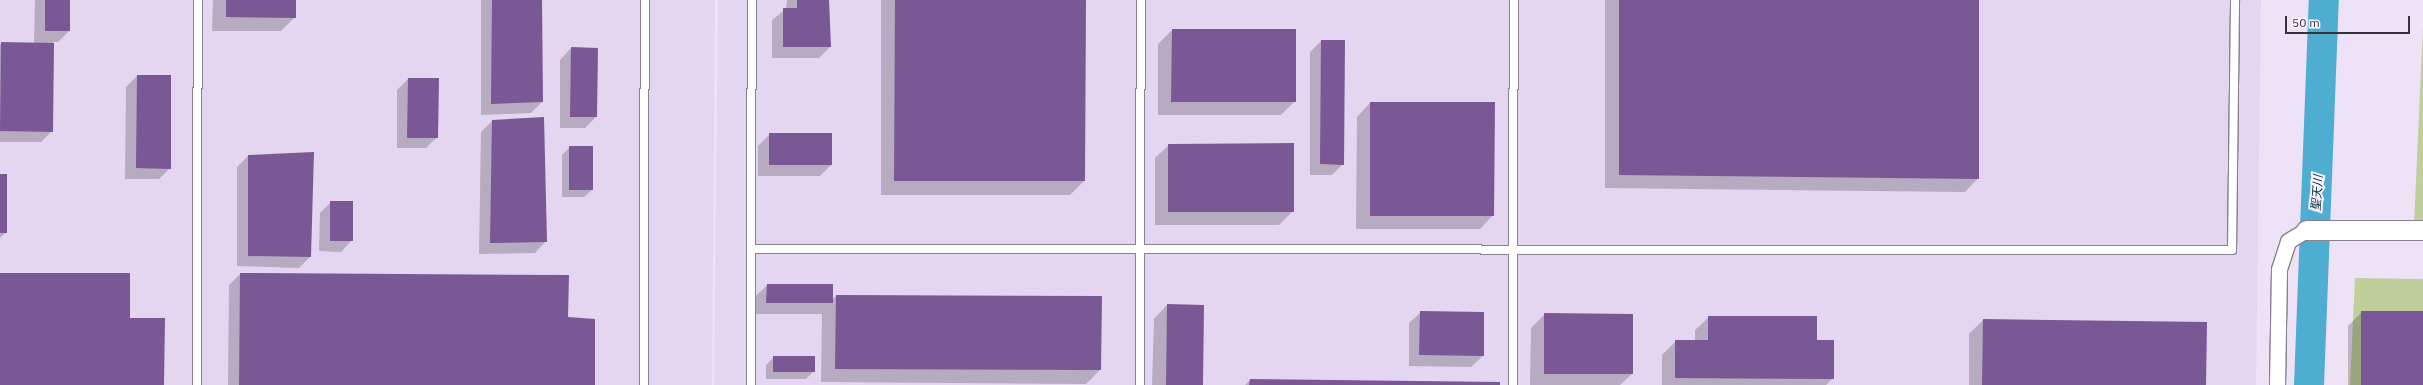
<!DOCTYPE html>
<html>
<head>
<meta charset="utf-8">
<style>
  body { margin:0 }
  #map { position:relative; width:2423px; height:385px; overflow:hidden; background:#ede2f6; font-family:"IBM Plex Sans","Noto Sans JP",sans-serif }
  div>[style] { position:absolute }
  [style*='--x'] { left:calc(var(--x)*1px); top:calc(var(--y)*1px); width:calc(var(--w)*1px); rotate:calc(var(--a)*1deg) }
  .built>* { inset:0; background:#e4d6f1 }
  .green>* { inset:0; background:#c0cf9b }
  .shadow>* { inset:0; background:#0003 }
  .river>* { height:30px; margin:-15px; padding:0 15px; transform-origin:15px; border-radius:15px; background:#4eadd0 }
  .building>* { inset:0; background:#7a5795 }
  .roads { filter:drop-shadow(1px 0 #898092) drop-shadow(-1px 0 #898092) drop-shadow(0 1px #898092) drop-shadow(0 -1px #898092) }
  .service>* { height:8px; margin:-4px; padding:0 4px; transform-origin:4px; border-radius:4px; background:#fff }
  .minor>* { height:15px; margin:-7.5px; padding:0 7.5px; transform-origin:7.5px; border-radius:7.5px; background:#fff }
  .tertiary>* { height:19px; margin:-9.5px; padding:0 9.5px; transform-origin:9.5px; border-radius:9.5px; background:#fff }
  span { translate:-50% -50%; white-space:nowrap; text-align:center; line-height:1.15; -webkit-text-stroke:4px #f8f2fe; paint-order:stroke }
  .water-label { font-size:12px; color:#053241; font-style:italic }
  .scale { position:absolute; left:2285px; top:16px; width:125px; height:18px; box-sizing:border-box; border:2px solid #37333b; border-top:0; padding-left:5px; font-size:12px; line-height:14px; white-space:nowrap; color:#37333b; -webkit-text-stroke:3px #f8f2fe; paint-order:stroke }
</style>
</head>
<body>
<div id="map">
  <div class="built">
    <i style="clip-path:polygon(0 0,715px 0,712px 385px,0 385px)"></i>
    <i style="clip-path:polygon(718px 0,2261px 0,2256px 385px,714px 385px)"></i>
  </div>
  <div class="green">
    <i style="clip-path:polygon(2423px 27px,2423px 224px,2414px 224px)"></i>
    <i style="clip-path:polygon(2355px 278px,2423px 279px,2423px 385px,2350px 385px)"></i>
  </div>
  <div class="shadow">
    <i style="clip-path:polygon(35px 0,69px 0,69px 31px,58px 42px,53px 42px,52px 131px,41px 142px,0 142px,0 44px,34px 44px)"></i>
    <i style="clip-path:polygon(213px 0,295px 0,295px 17px,281px 31px,212px 31px)"></i>
    <i style="clip-path:polygon(481px 0,541px 0,542px 102px,531px 113px,481px 115px)"></i>
    <i style="clip-path:polygon(787px 0,829px 0,830px 47px,819px 58px,772px 58px,772px 20px,786px 9px)"></i>
    <i style="clip-path:polygon(881px 0,1085px 0,1084px 181px,1070px 195px,881px 195px)"></i>
    <i style="clip-path:polygon(1605px 0,1978px 0,1978px 178px,1965px 192px,1605px 188px)"></i>
    <i style="clip-path:polygon(1172px 30px,1295px 101px,1281px 115px,1158px 115px,1158px 44px)"></i>
    <i style="clip-path:polygon(1321px 41px,1343px 164px,1332px 175px,1310px 175px,1310px 52px)"></i>
    <i style="clip-path:polygon(571px 48px,596px 117px,585px 128px,560px 128px,560px 60px)"></i>
    <i style="clip-path:polygon(137px 76px,170px 168px,159px 179px,125px 179px,126px 87px)"></i>
    <i style="clip-path:polygon(408px 79px,437px 137px,426px 148px,397px 148px,397px 90px)"></i>
    <i style="clip-path:polygon(1370px 103px,1493px 215px,1480px 229px,1356px 229px,1357px 117px)"></i>
    <i style="clip-path:polygon(493px 120px,546px 241px,535px 253px,479px 254px,481px 132px)"></i>
    <i style="clip-path:polygon(770px 134px,831px 165px,820px 176px,758px 176px,758px 146px)"></i>
    <i style="clip-path:polygon(1169px 145px,1293px 211px,1279px 225px,1155px 225px,1155px 158px)"></i>
    <i style="clip-path:polygon(570px 147px,592px 190px,584px 197px,562px 197px,562px 155px)"></i>
    <i style="clip-path:polygon(248px 156px,310px 257px,299px 268px,237px 266px,237px 167px)"></i>
    <i style="clip-path:polygon(0 175px,6px 232px,0 238px)"></i>
    <i style="clip-path:polygon(331px 202px,352px 240px,341px 252px,319px 251px,320px 213px)"></i>
    <i style="clip-path:polygon(240px 274px,568px 276px,567px 318px,594px 385px,228px 385px,229px 285px)"></i>
    <i style="clip-path:polygon(767px 285px,832px 300px,836px 296px,1100px 370px,1086px 384px,821px 382px,822px 314px,756px 314px,756px 296px)"></i>
    <i style="clip-path:polygon(1167px 305px,1202px 385px,1152px 385px,1154px 319px)"></i>
    <i style="clip-path:polygon(1421px 312px,1483px 356px,1471px 367px,1409px 366px,1409px 323px)"></i>
    <i style="clip-path:polygon(2362px 312px,2423px 312px,2423px 385px,2348px 385px,2348px 326px)"></i>
    <i style="clip-path:polygon(1545px 314px,1632px 374px,1620px 385px,1530px 385px,1531px 328px)"></i>
    <i style="clip-path:polygon(1709px 317px,1816px 341px,1833px 378px,1826px 385px,1662px 385px,1662px 355px,1676px 341px,1695px 341px,1695px 330px)"></i>
    <i style="clip-path:polygon(1983px 320px,2205px 385px,1969px 385px,1969px 334px)"></i>
    <i style="clip-path:polygon(774px 357px,814px 371px,806px 379px,766px 379px,766px 365px)"></i>
    <i style="clip-path:polygon(1250px 380px,1499px 385px,1245px 385px)"></i>
  </div>
  <div class="river">
    <i style="--x:2309;--y:385;--w:385;--a:-87.8"></i>
  </div>
  <div class="building">
    <i style="clip-path:polygon(45px 0,70px 0,70px 31px,45px 31px)"></i>
    <i style="clip-path:polygon(226px 0,296px 0,296px 18px,226px 17px)"></i>
    <i style="clip-path:polygon(492px 0,542px 0,543px 102px,491px 104px)"></i>
    <i style="clip-path:polygon(797px 0,829px 0,831px 47px,783px 47px,783px 8px,797px 8px)"></i>
    <i style="clip-path:polygon(895px 0,1086px 0,1085px 181px,894px 181px)"></i>
    <i style="clip-path:polygon(1619px 0,1979px 0,1979px 179px,1619px 175px)"></i>
    <i style="clip-path:polygon(1172px 29px,1296px 29px,1296px 102px,1171px 102px)"></i>
    <i style="clip-path:polygon(1321px 40px,1345px 40px,1344px 165px,1320px 164px)"></i>
    <i style="clip-path:polygon(1px 42px,54px 43px,53px 132px,0 131px)"></i>
    <i style="clip-path:polygon(571px 47px,598px 48px,597px 117px,570px 117px)"></i>
    <i style="clip-path:polygon(137px 75px,171px 75px,171px 169px,136px 168px)"></i>
    <i style="clip-path:polygon(408px 78px,439px 78px,438px 138px,407px 138px)"></i>
    <i style="clip-path:polygon(1370px 102px,1495px 102px,1494px 216px,1370px 216px)"></i>
    <i style="clip-path:polygon(544px 117px,547px 242px,490px 243px,492px 120px)"></i>
    <i style="clip-path:polygon(769px 133px,832px 133px,832px 165px,769px 165px)"></i>
    <i style="clip-path:polygon(1294px 143px,1294px 212px,1168px 212px,1168px 144px)"></i>
    <i style="clip-path:polygon(569px 146px,593px 146px,593px 190px,569px 190px)"></i>
    <i style="clip-path:polygon(314px 152px,311px 257px,248px 256px,248px 155px)"></i>
    <i style="clip-path:polygon(0 174px,7px 174px,7px 233px,0 233px)"></i>
    <i style="clip-path:polygon(330px 201px,353px 201px,353px 241px,330px 241px)"></i>
    <i style="clip-path:polygon(0 273px,130px 273px,130px 318px,165px 318px,164px 385px,0 385px)"></i>
    <i style="clip-path:polygon(240px 273px,569px 275px,568px 317px,595px 319px,595px 385px,239px 385px)"></i>
    <i style="clip-path:polygon(767px 284px,833px 284px,833px 303px,766px 303px)"></i>
    <i style="clip-path:polygon(836px 295px,1102px 296px,1101px 370px,835px 369px)"></i>
    <i style="clip-path:polygon(1167px 304px,1204px 305px,1203px 385px,1166px 385px)"></i>
    <i style="clip-path:polygon(1420px 311px,1484px 312px,1484px 356px,1419px 355px)"></i>
    <i style="clip-path:polygon(2361px 311px,2423px 311px,2423px 385px,2361px 385px)"></i>
    <i style="clip-path:polygon(1544px 313px,1633px 314px,1633px 374px,1544px 374px)"></i>
    <i style="clip-path:polygon(1708px 316px,1817px 316px,1817px 340px,1834px 340px,1834px 379px,1675px 378px,1675px 340px,1708px 340px)"></i>
    <i style="clip-path:polygon(1983px 319px,2207px 322px,2206px 385px,1982px 385px)"></i>
    <i style="clip-path:polygon(773px 356px,815px 356px,815px 372px,773px 372px)"></i>
    <i style="clip-path:polygon(1250px 379px,1500px 382px,1500px 385px,1249px 385px)"></i>
  </div>
  <div class="roads">
    <div class="service">
      <i style="--x:752;--y:249;--w:1480;--a:0.04"></i>
      <i style="--x:2232;--y:250;--w:250;--a:-89.3"></i>
      <i style="--x:197;--y:385;--w:385;--a:-89.9"></i>
      <i style="--x:644;--y:385;--w:385;--a:-89.9"></i>
      <i style="--x:751;--y:385;--w:385;--a:-89.9"></i>
      <i style="--x:1140;--y:385;--w:385;--a:-89.9"></i>
      <i style="--x:1513;--y:385;--w:385;--a:-89.9"></i>
    </div>
    <div class="minor">
      <i style="--x:2277;--y:385;--w:116;--a:-89"></i>
      <i style="--x:2279;--y:269;--w:29;--a:-72"></i>
      <i style="--x:2288;--y:241;--w:21;--a:-31"></i>
    </div>
    <div class="tertiary">
      <i style="--x:2306;--y:230;--w:117;--a:0"></i>
    </div>
  </div>
  <div class="water-label">
    <span style="left:2317px;top:193px;rotate:-86deg">聖天川</span>
  </div>
  <div class="scale">50 m</div>
</div>
</body>
</html>
